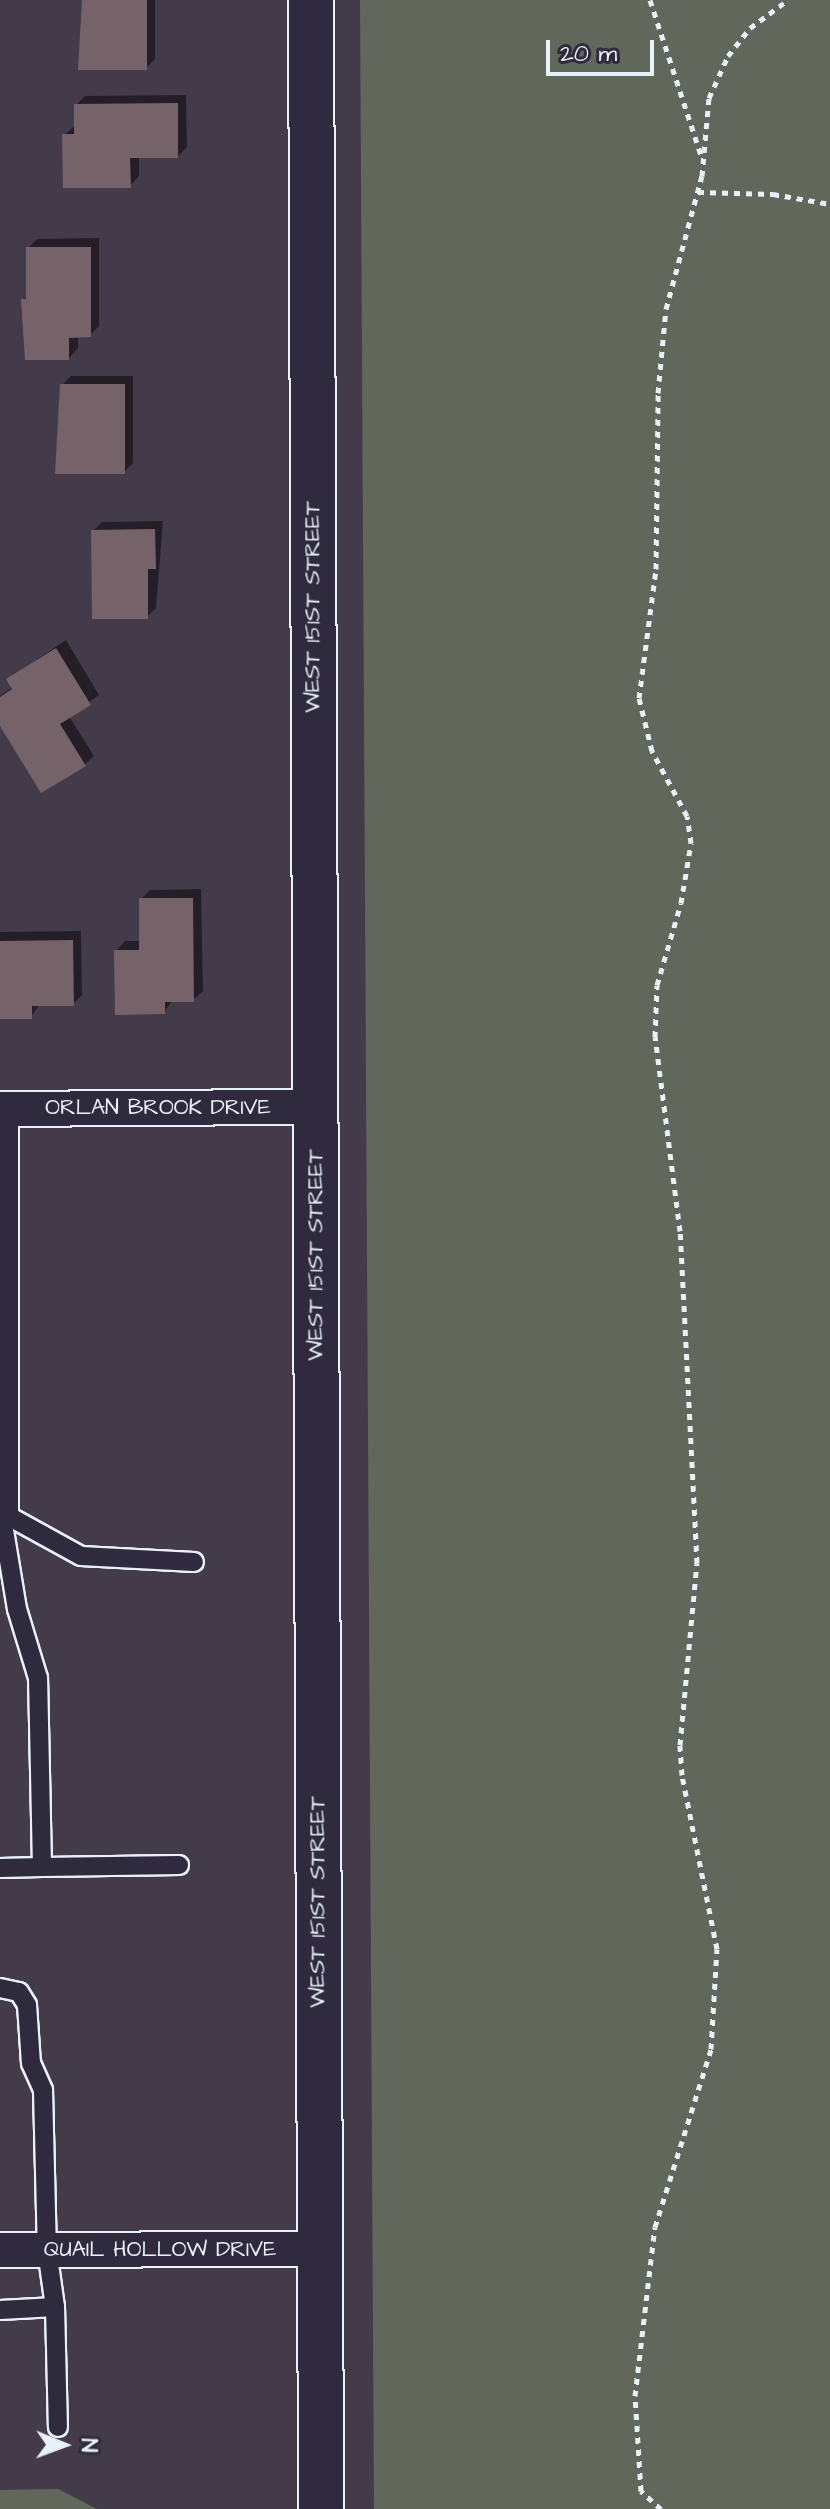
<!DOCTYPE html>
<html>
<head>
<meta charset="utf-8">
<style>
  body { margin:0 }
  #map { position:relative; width:830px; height:2509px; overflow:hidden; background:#443b4a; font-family:"Architects Daughter",sans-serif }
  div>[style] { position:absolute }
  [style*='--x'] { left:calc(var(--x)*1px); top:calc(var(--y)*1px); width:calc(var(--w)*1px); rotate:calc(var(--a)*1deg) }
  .green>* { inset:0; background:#61685b }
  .shadow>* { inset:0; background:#0007 }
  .building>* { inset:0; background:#766369 }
  .path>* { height:5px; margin-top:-2.5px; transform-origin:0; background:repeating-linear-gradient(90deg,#e8f1f8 0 6px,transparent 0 12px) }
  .roads { filter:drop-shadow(2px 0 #e8f1f8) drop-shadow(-2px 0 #e8f1f8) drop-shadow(0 2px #e8f1f8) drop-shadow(0 -2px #e8f1f8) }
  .lane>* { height:18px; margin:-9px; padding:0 9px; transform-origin:9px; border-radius:9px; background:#2f2a3d }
  .street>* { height:34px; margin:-17px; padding:0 17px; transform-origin:17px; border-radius:17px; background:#2f2a3d }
  .secondary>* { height:44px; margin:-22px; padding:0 22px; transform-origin:22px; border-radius:22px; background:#2f2a3d }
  span { translate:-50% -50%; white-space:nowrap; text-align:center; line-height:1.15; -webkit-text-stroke:6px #2f2a3d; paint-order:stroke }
  .street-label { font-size:22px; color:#e8f1f8 }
  .north { position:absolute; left:24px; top:2405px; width:80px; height:80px; -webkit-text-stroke:6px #2f2a3d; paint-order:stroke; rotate:91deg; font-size:22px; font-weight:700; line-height:32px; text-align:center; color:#e8f1f8 }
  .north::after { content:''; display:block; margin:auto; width:28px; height:36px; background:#e8f1f8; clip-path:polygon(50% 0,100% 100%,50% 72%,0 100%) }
  .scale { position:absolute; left:546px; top:40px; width:108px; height:36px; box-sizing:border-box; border:4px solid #e8f1f8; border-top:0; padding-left:10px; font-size:24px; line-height:28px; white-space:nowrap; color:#e8f1f8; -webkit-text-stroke:6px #2f2a3d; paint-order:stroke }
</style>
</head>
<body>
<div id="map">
  <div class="green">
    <i style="clip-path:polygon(360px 0,830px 0,830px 2509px,374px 2509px)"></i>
    <i style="clip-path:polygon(58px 2489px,97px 2509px,0 2509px,0 2490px)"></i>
  </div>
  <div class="shadow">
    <i style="clip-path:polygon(83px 0,155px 0,155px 59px,146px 68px)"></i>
    <i style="clip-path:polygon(186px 95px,187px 147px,178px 156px,139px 156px,139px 176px,130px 186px,64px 135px,76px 125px,76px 105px,85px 96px)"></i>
    <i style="clip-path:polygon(99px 238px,99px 326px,90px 335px,78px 336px,78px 348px,69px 358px,23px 300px,28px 295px,28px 248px,37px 239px)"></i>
    <i style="clip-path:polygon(71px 376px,133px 376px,133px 463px,124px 472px,62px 385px)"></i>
    <i style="clip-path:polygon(163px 521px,156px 608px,147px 617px,93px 531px,102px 522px)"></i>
    <i style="clip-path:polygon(66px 640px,99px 695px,69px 716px,94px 756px,84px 765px,0 722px,0 696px,13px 687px,8px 679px)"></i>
    <i style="clip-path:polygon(201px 889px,203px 991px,193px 1000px,173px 1000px,164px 1012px,116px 951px,125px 941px,141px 941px,141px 899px,150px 890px)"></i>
    <i style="clip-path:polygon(81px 931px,82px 995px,73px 1004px,40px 1004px,31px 1017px,0 1017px,0 932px)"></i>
  </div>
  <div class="building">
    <i style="clip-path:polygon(82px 0,147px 0,147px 70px,78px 70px)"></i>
    <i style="clip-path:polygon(178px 103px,178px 158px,130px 158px,131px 188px,63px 188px,62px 134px,74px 134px,74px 104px)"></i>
    <i style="clip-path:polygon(26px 247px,91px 247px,91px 337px,69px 338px,69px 360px,25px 360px,21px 299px,26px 299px)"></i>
    <i style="clip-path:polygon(60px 384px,125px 384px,125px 474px,55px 474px)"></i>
    <i style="clip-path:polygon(155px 529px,156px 569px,148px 569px,148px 619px,92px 619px,91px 530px)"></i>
    <i style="clip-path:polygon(56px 648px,91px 705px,60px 724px,86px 766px,41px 793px,0 726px,0 697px,12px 689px,6px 679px)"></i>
    <i style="clip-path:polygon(139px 898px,193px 898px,194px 1002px,165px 1002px,165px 1014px,115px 1015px,114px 950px,139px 950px)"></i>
    <i style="clip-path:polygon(73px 940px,74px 1006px,32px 1006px,32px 1019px,0 1019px,0 941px)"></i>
  </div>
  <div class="path">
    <i style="--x:650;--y:0;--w:163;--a:71.8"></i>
    <i style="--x:698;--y:192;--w:75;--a:1.5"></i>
    <i style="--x:773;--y:194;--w:58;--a:10"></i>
    <i style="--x:661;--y:2509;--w:27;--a:-138"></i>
    <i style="--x:641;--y:2491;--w:95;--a:-93.6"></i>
    <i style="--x:635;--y:2396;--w:170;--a:-83.3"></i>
    <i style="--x:655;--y:2227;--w:187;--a:-72.5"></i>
    <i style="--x:711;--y:2049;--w:100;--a:-86.6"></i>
    <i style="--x:717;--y:1949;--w:177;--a:-101.4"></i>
    <i style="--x:682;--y:1775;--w:30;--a:-94"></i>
    <i style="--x:680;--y:1745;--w:183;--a:-84.7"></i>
    <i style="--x:697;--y:1563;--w:332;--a:-92.9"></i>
    <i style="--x:680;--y:1231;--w:196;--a:-97.3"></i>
    <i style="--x:655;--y:1037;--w:52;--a:-87.8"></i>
    <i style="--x:657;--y:985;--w:85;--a:-73.7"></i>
    <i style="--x:681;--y:903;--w:61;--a:-80.5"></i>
    <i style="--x:691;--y:843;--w:27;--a:-98"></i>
    <i style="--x:687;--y:816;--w:74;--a:-118.3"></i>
    <i style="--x:652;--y:751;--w:55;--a:-103.8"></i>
    <i style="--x:639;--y:698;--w:130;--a:-82.5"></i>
    <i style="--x:656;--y:569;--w:176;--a:-89.3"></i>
    <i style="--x:658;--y:393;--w:84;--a:-84.6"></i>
    <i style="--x:666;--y:309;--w:138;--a:-74.9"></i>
    <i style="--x:702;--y:176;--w:78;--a:-84.9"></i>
    <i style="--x:709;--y:98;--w:46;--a:-65.7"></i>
    <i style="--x:728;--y:56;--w:36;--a:-52"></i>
    <i style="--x:750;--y:28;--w:47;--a:-36.4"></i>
  </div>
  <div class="roads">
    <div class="lane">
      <i style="--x:1;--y:1512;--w:91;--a:28.8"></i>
      <i style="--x:81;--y:1556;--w:113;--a:3"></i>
      <i style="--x:42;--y:1867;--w:137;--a:-0.8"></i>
      <i style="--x:0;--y:1868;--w:42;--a:-1.4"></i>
      <i style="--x:42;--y:1867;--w:189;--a:-91.2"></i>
      <i style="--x:38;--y:1678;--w:72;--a:-106.9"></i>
      <i style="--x:17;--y:1609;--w:98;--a:-99.4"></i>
      <i style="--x:0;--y:1988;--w:19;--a:12"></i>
      <i style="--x:19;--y:1992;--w:15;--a:58"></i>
      <i style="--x:27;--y:2005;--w:58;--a:86.1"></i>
      <i style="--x:31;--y:2063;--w:30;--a:66"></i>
      <i style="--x:43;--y:2090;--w:160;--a:88.6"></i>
      <i style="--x:47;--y:2250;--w:58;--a:82"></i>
      <i style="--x:55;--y:2307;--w:55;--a:176.9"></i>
      <i style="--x:55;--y:2307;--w:120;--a:88.6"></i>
    </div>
    <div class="street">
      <i style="--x:0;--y:1109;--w:315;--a:-0.4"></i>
      <i style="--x:1;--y:1109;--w:403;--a:90"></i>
      <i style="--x:0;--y:2250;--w:320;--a:-0.2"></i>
    </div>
    <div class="secondary">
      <i style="--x:311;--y:0;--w:2509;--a:89.77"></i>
    </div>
  </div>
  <div class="street-label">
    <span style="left:313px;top:607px;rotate:-90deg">WEST 151ST STREET</span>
    <span style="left:158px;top:1108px">ORLAN BROOK DRIVE</span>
    <span style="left:316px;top:1255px;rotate:-90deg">WEST 151ST STREET</span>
    <span style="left:318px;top:1902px;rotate:-90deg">WEST 151ST STREET</span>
    <span style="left:160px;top:2250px">QUAIL HOLLOW DRIVE</span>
  </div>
  <div class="north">N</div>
  <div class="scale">20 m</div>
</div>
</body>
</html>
